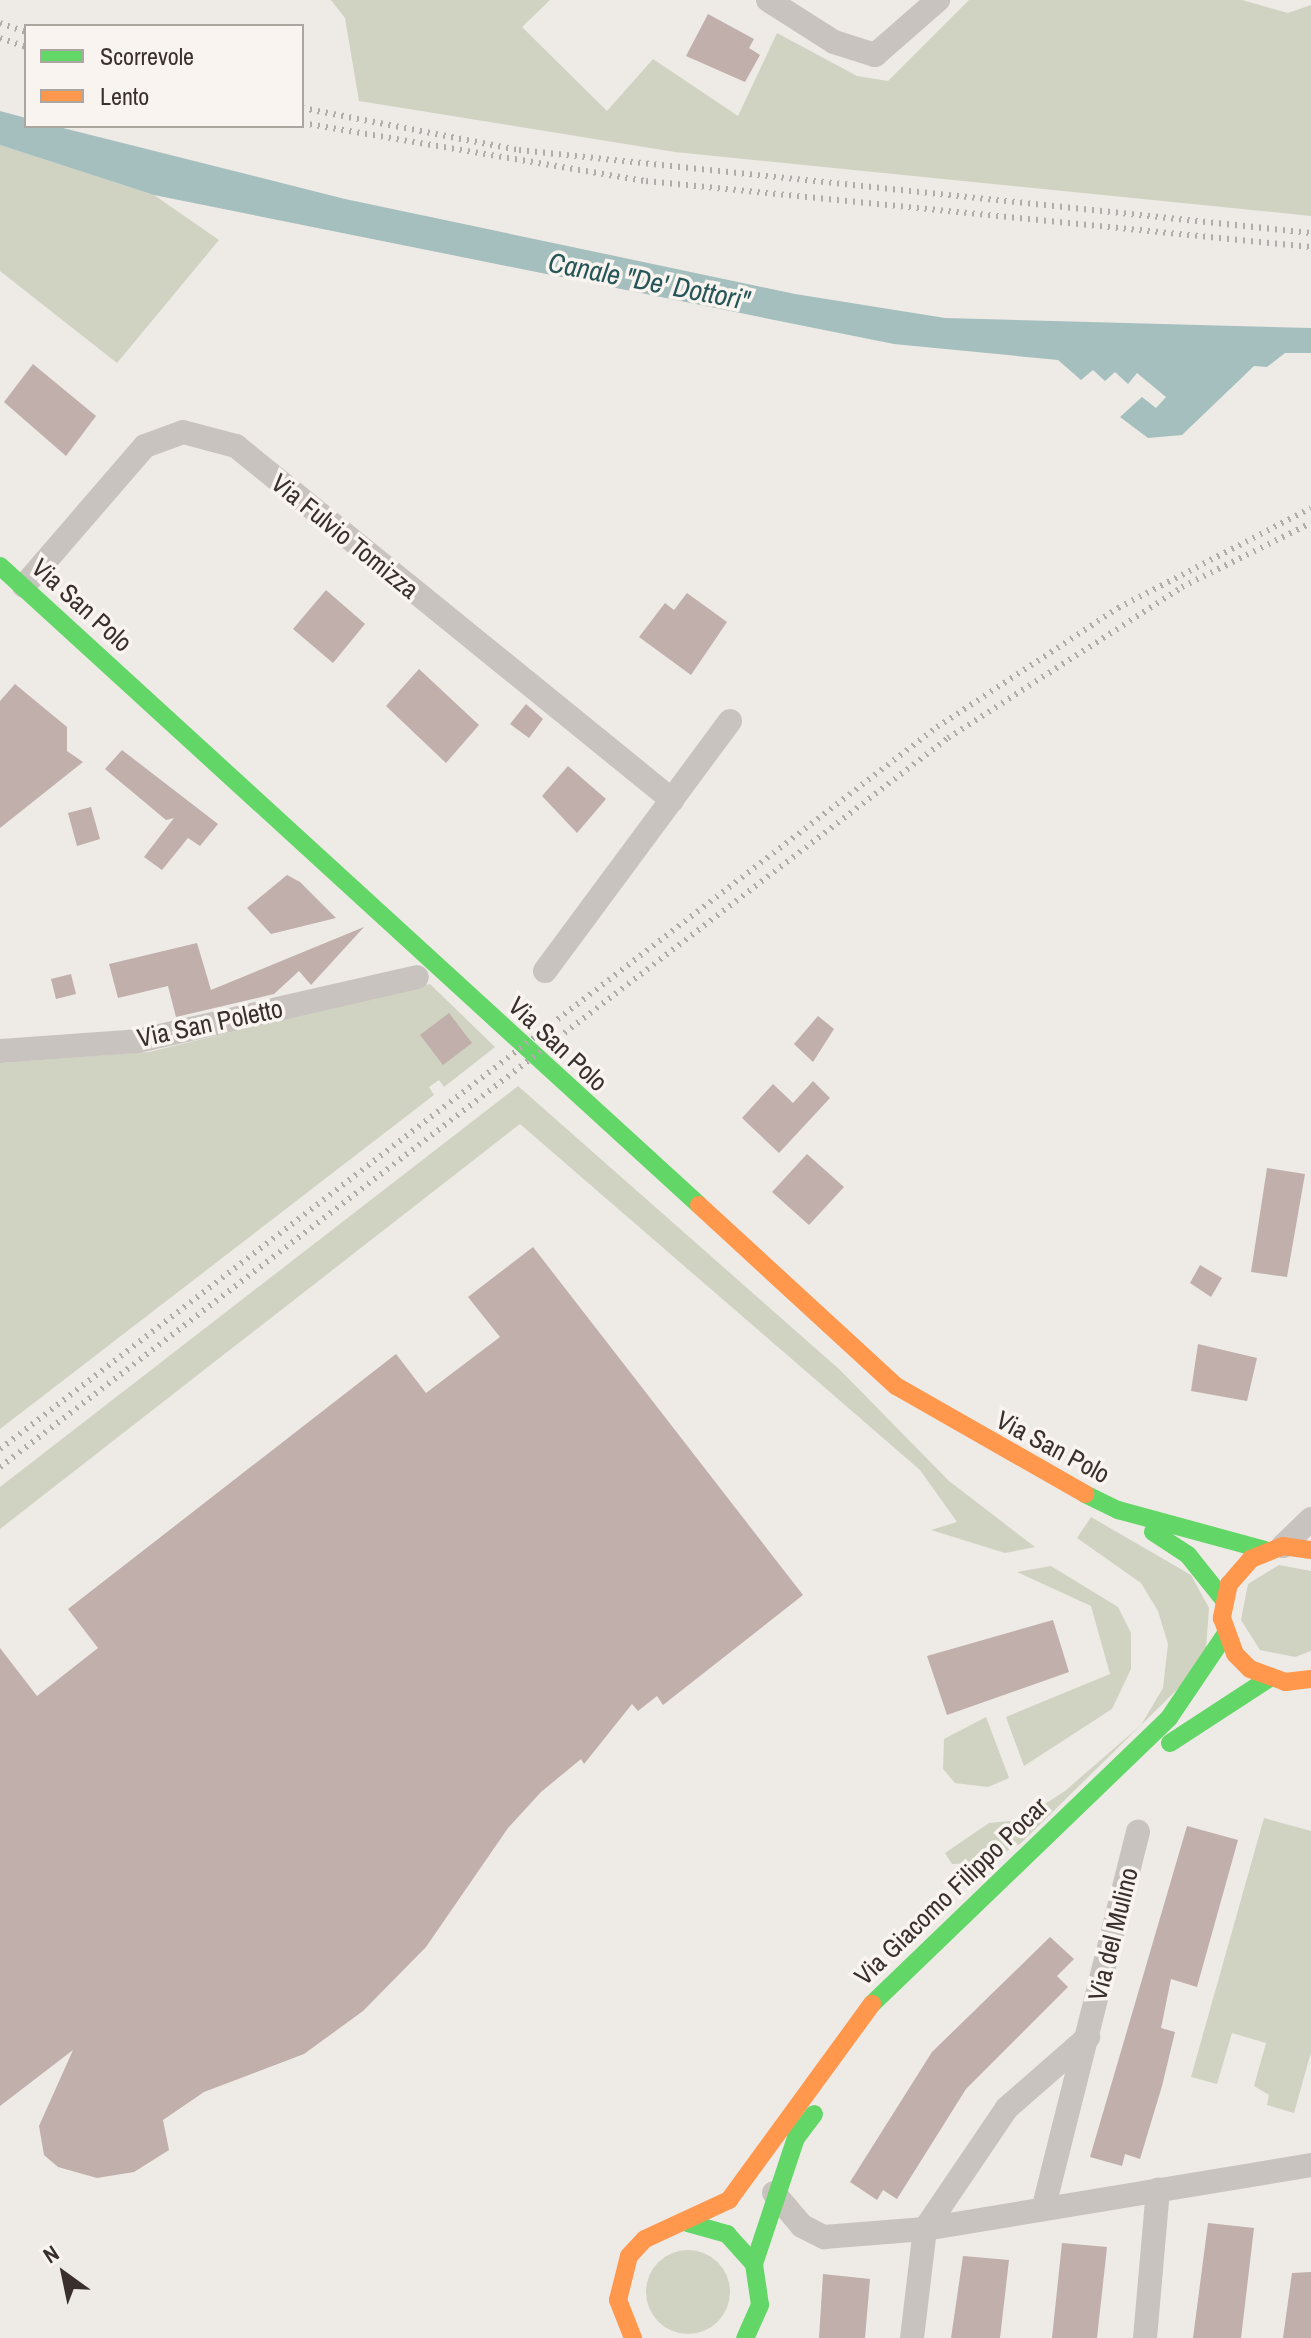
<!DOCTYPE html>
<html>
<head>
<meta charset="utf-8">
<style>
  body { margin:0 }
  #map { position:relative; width:1311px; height:2338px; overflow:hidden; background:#eeeae6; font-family:"Archivo Narrow",sans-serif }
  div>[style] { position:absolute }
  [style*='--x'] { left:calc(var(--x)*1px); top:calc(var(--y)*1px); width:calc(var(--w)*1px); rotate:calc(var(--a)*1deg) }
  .green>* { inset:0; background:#d0d3c2 }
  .round { border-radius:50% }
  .water>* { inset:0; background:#a4bfbd }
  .building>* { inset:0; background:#c0afaa }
  .street>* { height:24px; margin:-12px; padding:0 12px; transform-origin:12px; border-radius:12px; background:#c8c3bf }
  .fast>* { height:18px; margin:-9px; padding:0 9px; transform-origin:9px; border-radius:9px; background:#63d668 }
  .slow>* { height:18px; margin:-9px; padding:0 9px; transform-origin:9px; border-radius:9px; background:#ff974d }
  .rail>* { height:6px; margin-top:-3px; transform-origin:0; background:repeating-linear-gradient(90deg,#b0aca9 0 2px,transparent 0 8px) }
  span { translate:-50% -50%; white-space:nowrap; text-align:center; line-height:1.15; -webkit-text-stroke:7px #f9f4ef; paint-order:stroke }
  .street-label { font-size:26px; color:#39302d }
  .water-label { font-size:28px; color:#265657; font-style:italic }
  .legend { position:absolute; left:24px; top:24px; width:280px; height:104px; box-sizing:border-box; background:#f9f4ef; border:2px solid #aca6a1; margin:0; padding:10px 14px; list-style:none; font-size:24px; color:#39302d }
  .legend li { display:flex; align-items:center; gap:16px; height:40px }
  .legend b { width:40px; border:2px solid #aca6a1 }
  .north { position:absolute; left:24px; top:2234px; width:80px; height:80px; -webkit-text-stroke:6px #f9f4ef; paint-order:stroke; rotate:327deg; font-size:22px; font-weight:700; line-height:32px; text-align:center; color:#39302d }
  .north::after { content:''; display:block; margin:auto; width:28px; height:36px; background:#39302d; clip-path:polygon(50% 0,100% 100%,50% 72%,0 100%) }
</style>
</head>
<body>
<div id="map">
  <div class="green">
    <i style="clip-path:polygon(331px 0,550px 0,522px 27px,607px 111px,653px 59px,738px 116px,777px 33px,857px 76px,888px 81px,969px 0,1242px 0,1288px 13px,1311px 5px,1311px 216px,675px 152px,359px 101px,345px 18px)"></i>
    <i style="clip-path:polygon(0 145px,154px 195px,219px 240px,117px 363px,0 271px)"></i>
    <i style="clip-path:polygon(430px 984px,495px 1047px,444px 1087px,439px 1080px,429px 1087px,434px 1095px,0 1429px,0 1063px,149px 1052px)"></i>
    <i style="clip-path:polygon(518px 1086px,840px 1370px,949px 1481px,1035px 1547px,1005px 1553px,931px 1530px,957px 1522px,920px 1470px,520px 1124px,0 1529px,0 1487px)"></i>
    <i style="clip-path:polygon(1091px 1517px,1191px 1575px,1209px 1608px,1206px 1649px,1197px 1670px,1020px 1844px,984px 1863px,952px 1864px,945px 1853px,989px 1823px,1020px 1820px,1065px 1791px,1141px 1725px,1163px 1688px,1168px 1644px,1158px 1611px,1141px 1583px,1077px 1538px)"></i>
    <i style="clip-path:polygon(1279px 1565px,1311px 1571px,1311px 1651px,1295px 1657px,1260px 1650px,1241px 1620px,1248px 1584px)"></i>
    <i style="clip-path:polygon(1051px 1566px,1118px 1607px,1131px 1633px,1131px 1669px,1112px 1709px,1024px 1766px,1006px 1717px,1110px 1674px,1091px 1606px,1017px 1572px)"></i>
    <i style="clip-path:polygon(986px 1717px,1009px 1778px,988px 1787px,955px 1783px,943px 1769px,944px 1739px)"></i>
    <i style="clip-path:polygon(1264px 1818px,1311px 1831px,1311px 2052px,1294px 2113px,1267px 2105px,1269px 2095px,1254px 2086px,1266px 2043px,1232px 2033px,1217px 2084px,1191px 2077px)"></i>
    <i class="round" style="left:646px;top:2250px;width:84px;height:84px"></i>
  </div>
  <div class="water">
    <i style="clip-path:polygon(0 111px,26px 118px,26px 126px,55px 126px,345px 199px,795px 294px,945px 318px,1311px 328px,1311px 353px,1285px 353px,1267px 367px,1254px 366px,1182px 435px,1148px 438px,1120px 417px,1142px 397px,1156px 408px,1166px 397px,1137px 373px,1128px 384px,1115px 372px,1105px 381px,1093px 370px,1081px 380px,1058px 360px,894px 344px,154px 195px,0 145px)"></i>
  </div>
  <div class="building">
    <i style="clip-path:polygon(708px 14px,754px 39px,749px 48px,760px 55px,745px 82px,686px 56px)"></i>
    <i style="clip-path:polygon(33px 364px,96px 416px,66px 456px,4px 402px)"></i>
    <i style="clip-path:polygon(326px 590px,365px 624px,333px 663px,293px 629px)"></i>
    <i style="clip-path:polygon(687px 593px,727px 622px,691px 675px,639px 637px,665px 603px,674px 610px)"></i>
    <i style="clip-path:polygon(419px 669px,479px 725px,446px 763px,386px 706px)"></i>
    <i style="clip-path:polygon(15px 684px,67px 727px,67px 751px,83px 762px,0 828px,0 701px)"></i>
    <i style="clip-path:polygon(526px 704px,543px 719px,529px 738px,510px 724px)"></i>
    <i style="clip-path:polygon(122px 750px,218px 824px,200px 846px,188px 838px,162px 870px,144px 857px,174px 818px,166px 820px,105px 769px)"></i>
    <i style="clip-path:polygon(568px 766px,606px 799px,577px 833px,542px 796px)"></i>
    <i style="clip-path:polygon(91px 807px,100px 839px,77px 846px,68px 813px)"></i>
    <i style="clip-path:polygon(287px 875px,300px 882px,336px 918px,271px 934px,247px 908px)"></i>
    <i style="clip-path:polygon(364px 927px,311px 985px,299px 971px,274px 994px,176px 1017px,168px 986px,118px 998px,109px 964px,197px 943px,211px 990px)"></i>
    <i style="clip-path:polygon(71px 974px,76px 994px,56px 999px,51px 979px)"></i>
    <i style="clip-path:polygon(449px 1013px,472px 1043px,443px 1065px,420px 1035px)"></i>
    <i style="clip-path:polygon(818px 1016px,834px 1029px,813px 1062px,794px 1044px)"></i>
    <i style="clip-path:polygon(813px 1081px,830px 1098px,779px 1153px,742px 1118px,773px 1084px,793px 1103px)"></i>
    <i style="clip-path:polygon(807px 1154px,844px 1187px,809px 1225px,772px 1192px)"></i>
    <i style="clip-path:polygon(1267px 1168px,1305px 1174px,1287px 1277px,1251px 1272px)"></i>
    <i style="clip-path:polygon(533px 1247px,803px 1595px,663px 1705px,657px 1696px,638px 1711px,632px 1704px,584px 1764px,581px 1759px,541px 1792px,508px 1828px,426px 1947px,363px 2011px,304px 2054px,204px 2092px,163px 2120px,169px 2150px,134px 2172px,97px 2178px,58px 2167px,44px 2155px,39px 2126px,73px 2050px,0 2106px,0 1648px,37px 1696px,98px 1648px,68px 1609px,396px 1354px,426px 1393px,500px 1337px,468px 1297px)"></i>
    <i style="clip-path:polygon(1200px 1265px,1222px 1278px,1211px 1297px,1190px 1283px)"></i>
    <i style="clip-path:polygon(1198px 1344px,1257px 1358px,1247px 1401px,1191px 1391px)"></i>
    <i style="clip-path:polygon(1053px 1620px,1069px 1672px,947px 1715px,927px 1656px)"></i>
    <i style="clip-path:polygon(1187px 1826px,1238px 1840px,1197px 1987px,1171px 1979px,1161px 2028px,1175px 2032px,1162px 2086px,1140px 2159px,1125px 2154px,1122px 2166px,1090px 2157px)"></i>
    <i style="clip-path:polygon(1050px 1937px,1074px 1959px,1057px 1976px,1068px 1987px,966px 2089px,897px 2199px,883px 2190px,877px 2200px,850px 2182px,932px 2052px)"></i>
    <i style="clip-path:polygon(1208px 2223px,1254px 2228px,1241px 2338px,1193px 2338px)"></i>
    <i style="clip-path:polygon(1062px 2243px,1107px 2247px,1097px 2338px,1052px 2338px)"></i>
    <i style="clip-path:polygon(963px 2256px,1009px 2260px,1000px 2338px,951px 2338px)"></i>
    <i style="clip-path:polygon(1311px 2272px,1311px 2338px,1283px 2338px,1292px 2273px)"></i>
    <i style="clip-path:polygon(823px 2274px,870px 2279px,865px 2338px,819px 2338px)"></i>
  </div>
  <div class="street">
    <i style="--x:768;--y:0;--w:78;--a:32.5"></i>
    <i style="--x:834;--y:42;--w:43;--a:17.6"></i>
    <i style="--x:875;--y:55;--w:84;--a:-41.1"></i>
    <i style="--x:24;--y:586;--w:185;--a:-49.2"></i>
    <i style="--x:145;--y:446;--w:40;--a:-20.2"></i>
    <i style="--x:183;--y:432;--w:55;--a:14.8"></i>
    <i style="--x:236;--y:446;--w:562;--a:39.07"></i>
    <i style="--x:545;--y:971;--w:311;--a:-53.5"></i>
    <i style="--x:0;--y:1051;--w:138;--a:-4.1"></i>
    <i style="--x:138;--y:1041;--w:286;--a:-12.9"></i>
    <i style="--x:1283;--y:1546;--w:39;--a:-44"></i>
    <i style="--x:774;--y:2193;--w:43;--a:49.7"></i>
    <i style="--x:802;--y:2226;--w:25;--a:27"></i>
    <i style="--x:824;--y:2237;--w:101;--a:-4.5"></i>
    <i style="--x:925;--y:2229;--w:391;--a:-9.4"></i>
    <i style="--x:1044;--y:2206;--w:386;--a:-75.9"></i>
    <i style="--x:912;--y:2338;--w:110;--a:-83.2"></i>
    <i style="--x:925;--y:2229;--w:146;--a:-55.9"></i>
    <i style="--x:1007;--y:2108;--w:108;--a:-41.2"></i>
    <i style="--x:1145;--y:2338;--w:149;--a:-85"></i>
  </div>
  <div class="fast">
    <i style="--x:0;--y:566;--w:947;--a:42.43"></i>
    <i style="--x:1085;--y:1494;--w:37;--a:26"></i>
    <i style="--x:1118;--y:1510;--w:152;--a:15.2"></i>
    <i style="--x:1153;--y:1532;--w:42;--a:33.3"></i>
    <i style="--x:1188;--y:1555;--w:58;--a:51.3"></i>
    <i style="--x:1170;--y:1743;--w:117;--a:-33.1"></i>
    <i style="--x:872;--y:2004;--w:412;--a:-43.9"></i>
    <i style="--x:1169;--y:1718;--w:100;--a:-56"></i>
    <i style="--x:688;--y:2223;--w:41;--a:15.8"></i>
    <i style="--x:727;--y:2234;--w:40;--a:48"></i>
    <i style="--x:754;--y:2264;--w:41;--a:81.7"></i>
    <i style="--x:760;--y:2305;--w:36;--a:114"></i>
    <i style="--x:754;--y:2264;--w:133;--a:-71.6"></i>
    <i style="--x:796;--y:2138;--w:30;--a:-53"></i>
  </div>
  <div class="slow">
    <i style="--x:699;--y:1205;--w:268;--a:42.6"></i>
    <i style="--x:896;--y:1386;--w:218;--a:29.7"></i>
    <i style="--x:1311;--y:1550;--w:28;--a:-172"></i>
    <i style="--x:1283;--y:1546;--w:35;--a:158"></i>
    <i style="--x:1251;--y:1559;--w:33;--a:131"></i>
    <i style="--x:1229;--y:1584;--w:35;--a:102"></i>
    <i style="--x:1222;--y:1618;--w:38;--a:70"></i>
    <i style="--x:1235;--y:1654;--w:21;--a:45"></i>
    <i style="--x:1250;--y:1669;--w:37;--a:20"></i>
    <i style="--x:1285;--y:1682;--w:26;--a:-7"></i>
    <i style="--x:633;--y:2338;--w:41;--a:-111.5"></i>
    <i style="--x:618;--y:2300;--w:45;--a:-76"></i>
    <i style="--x:629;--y:2256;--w:23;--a:-47"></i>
    <i style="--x:645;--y:2239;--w:93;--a:-24.9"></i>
    <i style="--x:729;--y:2200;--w:243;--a:-53.9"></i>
  </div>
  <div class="rail">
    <i style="--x:0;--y:23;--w:28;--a:19"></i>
    <i style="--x:0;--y:38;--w:28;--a:19"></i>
    <i style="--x:302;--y:108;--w:221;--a:11"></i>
    <i style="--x:519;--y:150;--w:796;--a:5.98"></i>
    <i style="--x:302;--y:123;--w:349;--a:9.6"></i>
    <i style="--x:646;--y:181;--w:668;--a:5.67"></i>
    <i style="--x:0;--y:1449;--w:1183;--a:-37.62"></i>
    <i style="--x:937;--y:727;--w:217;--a:-33.3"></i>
    <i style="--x:1118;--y:608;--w:217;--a:-27.4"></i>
    <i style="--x:0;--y:1467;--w:1196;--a:-37.56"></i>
    <i style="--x:948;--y:738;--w:278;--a:-32.8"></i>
    <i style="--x:1182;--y:587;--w:144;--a:-26.4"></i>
  </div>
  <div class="street-label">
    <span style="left:345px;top:536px;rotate:39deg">Via Fulvio Tomizza</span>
    <span style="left:82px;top:605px;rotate:42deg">Via San Polo</span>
    <span style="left:210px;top:1023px;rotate:-12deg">Via San Poletto</span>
    <span style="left:558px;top:1044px;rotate:43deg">Via San Polo</span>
    <span style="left:1053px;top:1447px;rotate:28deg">Via San Polo</span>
    <span style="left:951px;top:1891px;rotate:-44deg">Via Giacomo Filippo Pocar</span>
    <span style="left:1113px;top:1934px;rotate:-76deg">Via del Mulino</span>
  </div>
  <div class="water-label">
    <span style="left:649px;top:281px;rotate:11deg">Canale "De' Dottori"</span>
  </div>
  <ul class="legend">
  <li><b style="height:10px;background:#63d668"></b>Scorrevole</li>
  <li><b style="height:10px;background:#ff974d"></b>Lento</li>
  </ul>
  <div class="north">N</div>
</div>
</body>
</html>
